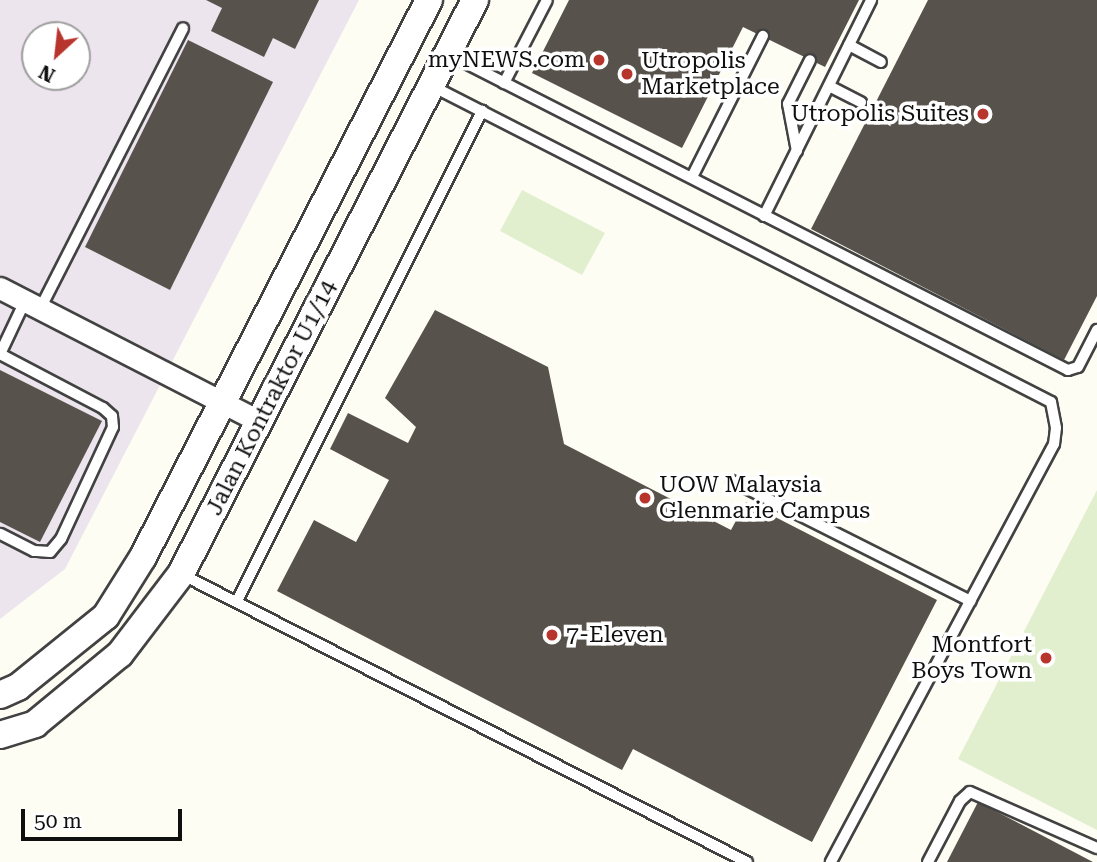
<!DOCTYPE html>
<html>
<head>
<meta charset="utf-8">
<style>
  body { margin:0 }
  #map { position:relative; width:1097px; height:862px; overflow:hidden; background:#fefdf3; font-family:"Roboto Serif",serif }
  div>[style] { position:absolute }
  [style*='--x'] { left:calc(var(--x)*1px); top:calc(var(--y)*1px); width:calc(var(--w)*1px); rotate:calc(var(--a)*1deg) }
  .industrial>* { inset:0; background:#ede5ed }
  .pitch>* { inset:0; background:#e1efcf }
  .building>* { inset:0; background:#58524c }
  .roads { filter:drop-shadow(2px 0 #424242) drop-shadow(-2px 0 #424242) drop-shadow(0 2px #424242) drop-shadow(0 -2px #424242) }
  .service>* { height:10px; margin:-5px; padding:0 5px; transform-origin:5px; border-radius:5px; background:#fff }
  .minor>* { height:21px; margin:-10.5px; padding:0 10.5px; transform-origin:10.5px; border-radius:10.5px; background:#fff }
  .tertiary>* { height:26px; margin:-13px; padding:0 13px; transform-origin:13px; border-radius:13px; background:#fff }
  .dots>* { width:19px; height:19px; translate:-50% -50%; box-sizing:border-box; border:4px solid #fff; border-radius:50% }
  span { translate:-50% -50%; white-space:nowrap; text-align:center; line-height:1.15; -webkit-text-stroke:7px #fff; paint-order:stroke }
  .poi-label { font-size:23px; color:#0f0f0f }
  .right { translate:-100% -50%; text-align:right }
  .left { translate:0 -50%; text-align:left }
  .street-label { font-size:23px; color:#0f0f0f }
  .north { position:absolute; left:21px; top:21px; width:70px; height:70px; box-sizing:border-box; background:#fff; border:2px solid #9f9f9f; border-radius:50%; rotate:207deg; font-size:19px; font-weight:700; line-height:28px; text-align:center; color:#0f0f0f }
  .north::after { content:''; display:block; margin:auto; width:24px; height:32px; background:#b8352e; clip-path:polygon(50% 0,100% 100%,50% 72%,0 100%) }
  .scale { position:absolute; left:21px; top:809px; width:161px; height:32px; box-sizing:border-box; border:4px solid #0f0f0f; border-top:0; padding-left:9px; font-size:21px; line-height:24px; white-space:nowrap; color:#0f0f0f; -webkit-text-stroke:5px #fff; paint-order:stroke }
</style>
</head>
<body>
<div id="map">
  <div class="industrial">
    <i style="clip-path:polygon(evenodd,0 0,359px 0,65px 569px,0 619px,0 0,35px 35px,77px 35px,77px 77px,35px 77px,35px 35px)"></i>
  </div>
  <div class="pitch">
    <i style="clip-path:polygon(522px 190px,605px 233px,582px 275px,500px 231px)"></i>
    <i style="clip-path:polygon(1097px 490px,1097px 830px,958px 759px)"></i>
  </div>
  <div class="building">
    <i style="clip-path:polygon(206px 0,319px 0,295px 49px,273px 38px,264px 57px,211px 31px,222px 8px)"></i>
    <i style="clip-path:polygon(569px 0,859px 0,825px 67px,743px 27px,682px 148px,532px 73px)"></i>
    <i style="clip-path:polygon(928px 0,1097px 0,1097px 296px,1064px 360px,811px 229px)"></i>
    <i style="clip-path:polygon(188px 40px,273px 82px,170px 290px,85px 247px)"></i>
    <i style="clip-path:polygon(435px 310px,548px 367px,564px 444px,731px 530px,746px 502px,937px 600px,812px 842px,633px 749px,622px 770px,277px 591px,314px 520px,356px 542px,389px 480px,330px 449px,348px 413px,408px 443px,416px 427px,385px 398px)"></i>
    <i style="clip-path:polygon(0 370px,102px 421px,40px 542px,0 522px)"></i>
    <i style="clip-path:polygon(978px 802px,1093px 862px,947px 862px)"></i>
  </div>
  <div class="roads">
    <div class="service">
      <i style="--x:849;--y:45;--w:36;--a:28"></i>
      <i style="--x:448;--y:54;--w:696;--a:27.01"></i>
      <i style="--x:1068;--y:370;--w:10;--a:-17"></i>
      <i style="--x:1078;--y:367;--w:42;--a:-62.8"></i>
      <i style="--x:504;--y:83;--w:93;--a:-62.6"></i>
      <i style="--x:432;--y:86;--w:695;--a:27.04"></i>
      <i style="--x:1051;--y:402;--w:26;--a:79"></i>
      <i style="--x:1056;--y:428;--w:16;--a:97"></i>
      <i style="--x:1054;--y:444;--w:474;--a:118.1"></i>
      <i style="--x:829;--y:86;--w:36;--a:27"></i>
      <i style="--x:797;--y:151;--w:48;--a:-100.8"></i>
      <i style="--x:788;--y:104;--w:49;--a:-63.4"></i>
      <i style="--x:692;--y:177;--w:158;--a:-63.3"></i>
      <i style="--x:764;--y:216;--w:241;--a:-63.6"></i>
      <i style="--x:40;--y:309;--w:315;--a:-63"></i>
      <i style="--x:0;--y:354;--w:116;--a:27.7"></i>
      <i style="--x:103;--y:408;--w:12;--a:42"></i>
      <i style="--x:112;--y:416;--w:11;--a:85"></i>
      <i style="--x:113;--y:427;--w:123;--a:114.9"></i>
      <i style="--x:61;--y:539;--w:17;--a:130"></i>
      <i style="--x:50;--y:552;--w:16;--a:-176"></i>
      <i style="--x:34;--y:551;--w:38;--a:-153"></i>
      <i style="--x:0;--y:354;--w:59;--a:-64.7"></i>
      <i style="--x:732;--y:481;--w:267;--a:26.7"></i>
      <i style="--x:181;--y:574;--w:635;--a:26.97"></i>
      <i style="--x:237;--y:601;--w:548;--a:-63.43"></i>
      <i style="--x:928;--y:862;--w:69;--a:-62.3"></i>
      <i style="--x:960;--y:801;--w:13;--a:-42"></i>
      <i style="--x:970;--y:792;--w:139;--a:23.8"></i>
    </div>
    <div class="minor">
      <i style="--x:0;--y:288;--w:293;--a:27.2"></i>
    </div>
    <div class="tertiary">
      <i style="--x:0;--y:695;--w:20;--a:-24"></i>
      <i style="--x:18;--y:687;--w:113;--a:-38.9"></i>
      <i style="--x:106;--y:616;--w:70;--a:-57.9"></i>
      <i style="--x:143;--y:557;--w:626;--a:-62.82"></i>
      <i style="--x:0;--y:735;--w:37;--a:-17"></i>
      <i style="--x:35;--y:724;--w:110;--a:-39.5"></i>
      <i style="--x:120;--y:654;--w:101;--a:-52.7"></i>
      <i style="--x:181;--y:574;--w:645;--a:-62.88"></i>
    </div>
  </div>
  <div class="dots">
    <i style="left:599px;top:60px;background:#b8352e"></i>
    <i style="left:627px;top:74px;background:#b8352e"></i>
    <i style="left:983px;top:114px;background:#b8352e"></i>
    <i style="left:645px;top:498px;background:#b8352e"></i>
    <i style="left:552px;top:635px;background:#b8352e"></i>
    <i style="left:1046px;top:658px;background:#b8352e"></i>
  </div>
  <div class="poi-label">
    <span class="right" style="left:585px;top:60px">myNEWS.com</span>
    <span class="left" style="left:641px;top:74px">Utropolis<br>Marketplace</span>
    <span class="right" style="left:969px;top:114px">Utropolis Suites</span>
    <span class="left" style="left:659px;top:498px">UOW Malaysia<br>Glenmarie Campus</span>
    <span class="left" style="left:566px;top:635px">7-Eleven</span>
    <span class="right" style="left:1032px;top:658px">Montfort<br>Boys Town</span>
  </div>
  <div class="street-label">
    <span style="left:272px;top:398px;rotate:-63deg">Jalan Kontraktor U1/14</span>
  </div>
  <div class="north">N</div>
  <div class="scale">50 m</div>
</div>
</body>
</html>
